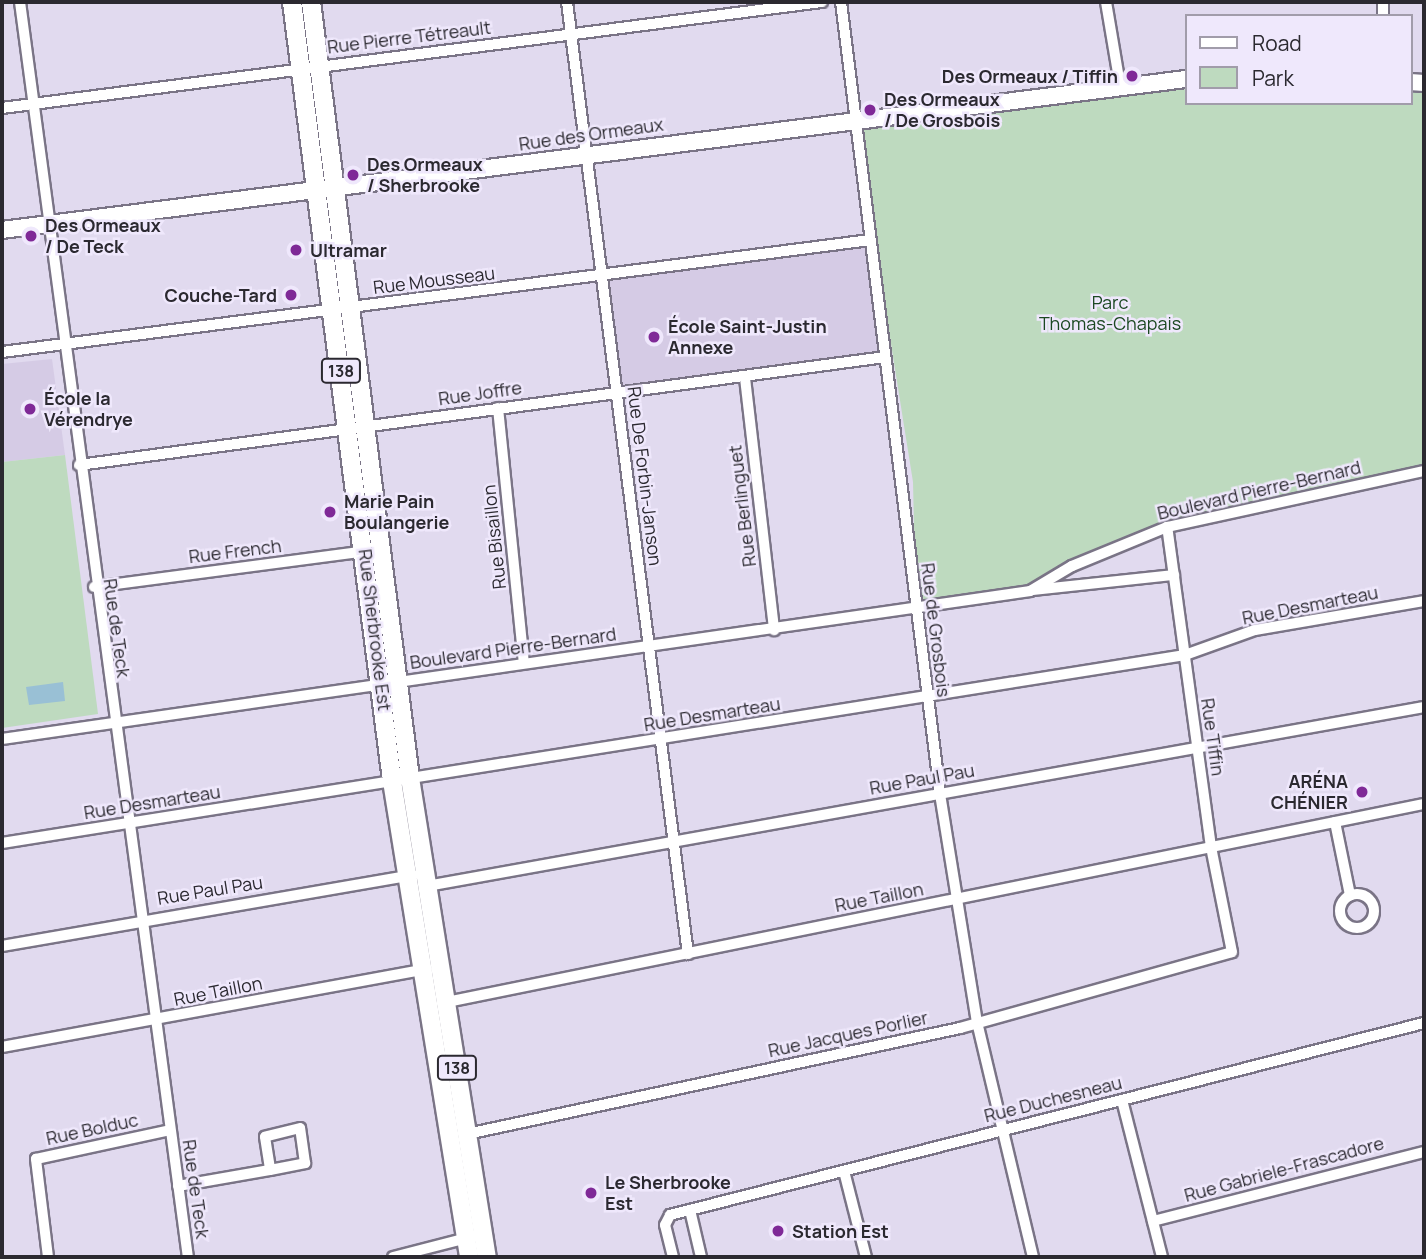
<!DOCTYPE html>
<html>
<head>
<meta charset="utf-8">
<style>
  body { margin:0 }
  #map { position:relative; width:1426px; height:1259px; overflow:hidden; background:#e1daef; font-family:Manrope,sans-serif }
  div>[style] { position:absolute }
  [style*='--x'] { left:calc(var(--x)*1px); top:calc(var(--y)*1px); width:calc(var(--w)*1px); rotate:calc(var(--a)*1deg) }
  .built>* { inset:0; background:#d5cbe5 }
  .green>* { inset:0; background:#bedabf }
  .water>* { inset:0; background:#99c0d5 }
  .roads { filter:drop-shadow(2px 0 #7a7486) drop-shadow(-2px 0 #7a7486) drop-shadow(0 2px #7a7486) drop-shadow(0 -2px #7a7486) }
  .street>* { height:10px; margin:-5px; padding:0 5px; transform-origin:5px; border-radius:5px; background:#fff }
  .street>.ring { margin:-5px; padding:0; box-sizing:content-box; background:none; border:10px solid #fff; border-radius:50% }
  .secondary>* { height:16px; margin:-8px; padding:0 8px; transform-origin:8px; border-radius:8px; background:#fff }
  .primary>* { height:18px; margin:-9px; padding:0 9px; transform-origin:9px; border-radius:9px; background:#fff }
  .dots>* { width:19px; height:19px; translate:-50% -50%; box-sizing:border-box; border:4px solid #efe8fc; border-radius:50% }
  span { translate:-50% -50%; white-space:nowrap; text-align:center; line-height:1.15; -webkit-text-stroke:5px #efe8fc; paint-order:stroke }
  .shield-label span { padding:2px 5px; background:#efe8fc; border:2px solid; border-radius:5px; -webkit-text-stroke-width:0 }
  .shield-label { font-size:16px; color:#2b2930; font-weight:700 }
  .street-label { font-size:18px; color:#2b2930 }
  .poi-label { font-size:18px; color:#2b2930; font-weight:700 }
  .right { translate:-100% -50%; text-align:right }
  .left { translate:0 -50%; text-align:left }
  .park-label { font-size:18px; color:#1b4821 }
  .frame { position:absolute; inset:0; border:4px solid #2b2930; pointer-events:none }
  .legend { position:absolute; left:1185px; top:14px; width:228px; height:91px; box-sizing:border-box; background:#efe8fc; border:2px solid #a19caa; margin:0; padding:9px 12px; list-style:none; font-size:21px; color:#2b2930 }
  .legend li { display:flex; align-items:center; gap:14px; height:35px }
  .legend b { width:35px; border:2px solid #a19caa }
</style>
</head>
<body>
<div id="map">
  <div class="built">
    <i style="clip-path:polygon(870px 240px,885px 357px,617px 394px,602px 277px)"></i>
    <i style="clip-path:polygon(52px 359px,65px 455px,2px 462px,2px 364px)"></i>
  </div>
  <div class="green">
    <i style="clip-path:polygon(1186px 81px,1186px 103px,1410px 103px,1410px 81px,1424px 81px,1424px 471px,1167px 527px,1030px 591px,916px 609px,913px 482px,855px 118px)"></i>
    <i style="clip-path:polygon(65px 455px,98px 714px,2px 728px,2px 462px)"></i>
  </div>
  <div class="water">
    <i style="clip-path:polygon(63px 682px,65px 701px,29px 705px,26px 687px)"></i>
  </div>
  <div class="roads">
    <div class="street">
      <i style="--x:20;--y:2;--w:1266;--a:82.38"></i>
      <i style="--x:567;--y:2;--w:960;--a:82.76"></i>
      <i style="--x:841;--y:2;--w:798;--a:82.87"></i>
      <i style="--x:940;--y:794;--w:231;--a:80.8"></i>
      <i style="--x:977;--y:1022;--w:242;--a:76.6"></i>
      <i style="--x:1106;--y:2;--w:84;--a:80.4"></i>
      <i style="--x:1383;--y:2;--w:14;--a:90"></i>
      <i style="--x:2;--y:108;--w:827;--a:-7.37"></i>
      <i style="--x:2;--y:352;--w:875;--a:-7.35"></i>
      <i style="--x:745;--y:378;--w:254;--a:83.4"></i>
      <i style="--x:498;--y:408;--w:256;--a:84.2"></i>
      <i style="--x:79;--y:465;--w:813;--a:-7.63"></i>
      <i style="--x:94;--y:587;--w:276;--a:-7.5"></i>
      <i style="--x:1033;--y:590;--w:142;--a:-6.1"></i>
      <i style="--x:2;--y:739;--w:1039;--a:-8.19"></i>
      <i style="--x:1030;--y:591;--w:49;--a:-30.8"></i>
      <i style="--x:1072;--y:566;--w:103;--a:-22.3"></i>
      <i style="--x:1167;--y:527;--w:263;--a:-12.3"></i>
      <i style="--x:1335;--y:822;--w:75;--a:78.4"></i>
      <i style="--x:2;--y:843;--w:1198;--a:-9.03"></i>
      <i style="--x:1185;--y:655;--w:74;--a:-19.7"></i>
      <i style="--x:1255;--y:630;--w:171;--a:-9.7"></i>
      <i style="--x:427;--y:886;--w:1013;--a:-10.18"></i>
      <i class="ring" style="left:1340px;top:894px;width:24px;height:24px"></i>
      <i style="--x:2;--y:946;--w:417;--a:-9.8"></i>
      <i style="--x:442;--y:1003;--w:1002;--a:-11.46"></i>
      <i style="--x:2;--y:1047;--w:432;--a:-10.4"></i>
      <i style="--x:1122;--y:1100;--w:162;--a:75.7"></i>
      <i style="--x:467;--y:1134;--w:504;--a:-12.13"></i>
      <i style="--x:960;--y:1028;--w:282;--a:-15.6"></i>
      <i style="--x:1232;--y:952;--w:107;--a:-101.3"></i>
      <i style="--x:1211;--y:847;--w:323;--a:-97.8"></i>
      <i style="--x:844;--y:1171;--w:89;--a:75.7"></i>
      <i style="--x:178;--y:1186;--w:93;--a:-9.9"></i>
      <i style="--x:270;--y:1170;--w:36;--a:-11"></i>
      <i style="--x:305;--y:1163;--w:35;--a:-98"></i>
      <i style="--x:300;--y:1128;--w:36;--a:166"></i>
      <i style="--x:265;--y:1137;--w:33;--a:81"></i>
      <i style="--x:690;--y:1210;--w:48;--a:76.8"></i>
      <i style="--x:1153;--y:1221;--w:280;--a:-14.3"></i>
      <i style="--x:48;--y:1257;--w:99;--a:-97"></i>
      <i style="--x:36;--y:1159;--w:137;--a:-12.2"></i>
      <i style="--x:393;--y:1257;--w:81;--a:-14.4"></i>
      <i style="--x:673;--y:1257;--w:33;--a:-104"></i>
      <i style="--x:665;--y:1225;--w:11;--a:-63"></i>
      <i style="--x:670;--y:1215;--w:778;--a:-14.29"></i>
    </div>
    <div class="secondary">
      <i style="--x:1410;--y:82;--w:14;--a:4"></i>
      <i style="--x:2;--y:230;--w:1194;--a:-7.27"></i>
    </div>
    <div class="primary">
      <i style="--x:292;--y:2;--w:785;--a:82.68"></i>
      <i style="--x:392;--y:781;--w:482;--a:80.8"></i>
      <i style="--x:311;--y:2;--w:782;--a:82.73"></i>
      <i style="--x:410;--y:778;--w:485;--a:80.9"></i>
    </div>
  </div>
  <div class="dots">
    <i style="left:1132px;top:76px;background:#7f2997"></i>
    <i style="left:870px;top:110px;background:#7f2997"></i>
    <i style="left:353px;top:175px;background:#7f2997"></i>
    <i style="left:31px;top:236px;background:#7f2997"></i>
    <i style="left:296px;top:250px;background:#7f2997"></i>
    <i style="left:291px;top:295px;background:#7f2997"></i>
    <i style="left:654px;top:337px;background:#7f2997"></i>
    <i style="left:30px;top:409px;background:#7f2997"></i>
    <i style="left:330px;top:512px;background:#7f2997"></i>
    <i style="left:1362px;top:792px;background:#7f2997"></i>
    <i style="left:591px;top:1193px;background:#7f2997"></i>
    <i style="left:778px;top:1231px;background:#7f2997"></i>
  </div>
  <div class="shield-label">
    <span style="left:341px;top:371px">138</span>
    <span style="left:457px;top:1068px">138</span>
  </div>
  <div class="street-label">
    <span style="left:409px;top:37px;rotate:-7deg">Rue Pierre Tétreault</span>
    <span style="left:591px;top:134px;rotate:-8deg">Rue des Ormeaux</span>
    <span style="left:434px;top:280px;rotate:-7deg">Rue Mousseau</span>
    <span style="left:480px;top:393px;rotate:-8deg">Rue Joffre</span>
    <span style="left:645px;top:476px;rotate:83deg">Rue De Forbin-Janson</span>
    <span style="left:1259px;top:490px;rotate:-13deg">Boulevard Pierre-Bernard</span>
    <span style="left:742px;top:506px;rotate:-97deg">Rue Berlinguet</span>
    <span style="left:494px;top:537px;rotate:-96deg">Rue Bisaillon</span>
    <span style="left:235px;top:551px;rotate:-7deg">Rue French</span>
    <span style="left:1310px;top:605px;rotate:-11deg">Rue Desmarteau</span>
    <span style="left:117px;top:628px;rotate:82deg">Rue de Teck</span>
    <span style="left:375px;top:630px;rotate:83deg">Rue Sherbrooke Est</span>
    <span style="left:936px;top:630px;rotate:83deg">Rue de Grosbois</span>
    <span style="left:513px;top:648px;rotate:-8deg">Boulevard Pierre-Bernard</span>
    <span style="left:712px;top:714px;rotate:-9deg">Rue Desmarteau</span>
    <span style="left:1213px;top:737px;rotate:82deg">Rue Tiffin</span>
    <span style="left:922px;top:779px;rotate:-10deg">Rue Paul Pau</span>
    <span style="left:152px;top:802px;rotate:-9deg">Rue Desmarteau</span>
    <span style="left:210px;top:890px;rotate:-9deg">Rue Paul Pau</span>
    <span style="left:879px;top:897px;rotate:-11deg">Rue Taillon</span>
    <span style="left:218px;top:991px;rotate:-11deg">Rue Taillon</span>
    <span style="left:848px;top:1034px;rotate:-12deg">Rue Jacques Porlier</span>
    <span style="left:1053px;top:1099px;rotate:-14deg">Rue Duchesneau</span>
    <span style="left:92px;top:1129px;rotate:-12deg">Rue Bolduc</span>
    <span style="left:1284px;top:1169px;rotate:-15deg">Rue Gabriele-Frascadore</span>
    <span style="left:196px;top:1189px;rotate:82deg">Rue de Teck</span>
  </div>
  <div class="poi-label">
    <span class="right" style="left:1118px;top:76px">Des Ormeaux / Tiffin</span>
    <span class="left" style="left:884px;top:110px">Des Ormeaux<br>/ De Grosbois</span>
    <span class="left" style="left:367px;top:175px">Des Ormeaux<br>/ Sherbrooke</span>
    <span class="left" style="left:45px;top:236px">Des Ormeaux<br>/ De Teck</span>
    <span class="left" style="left:310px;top:250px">Ultramar</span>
    <span class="right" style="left:277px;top:295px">Couche-Tard</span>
    <span class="left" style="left:668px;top:337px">École Saint-Justin<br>Annexe</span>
    <span class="left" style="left:44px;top:409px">École la<br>Vérendrye</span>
    <span class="left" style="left:344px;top:512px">Marie Pain<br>Boulangerie</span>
    <span class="right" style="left:1348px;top:792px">ARÉNA<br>CHÉNIER</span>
    <span class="left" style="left:605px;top:1193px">Le Sherbrooke<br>Est</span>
    <span class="left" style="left:792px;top:1231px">Station Est</span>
  </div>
  <div class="park-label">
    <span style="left:1110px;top:313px">Parc<br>Thomas-Chapais</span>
  </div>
  <div class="frame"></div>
  <ul class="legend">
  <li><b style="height:9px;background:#fff"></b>Road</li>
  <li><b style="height:19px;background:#bedabf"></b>Park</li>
  </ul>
</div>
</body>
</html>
